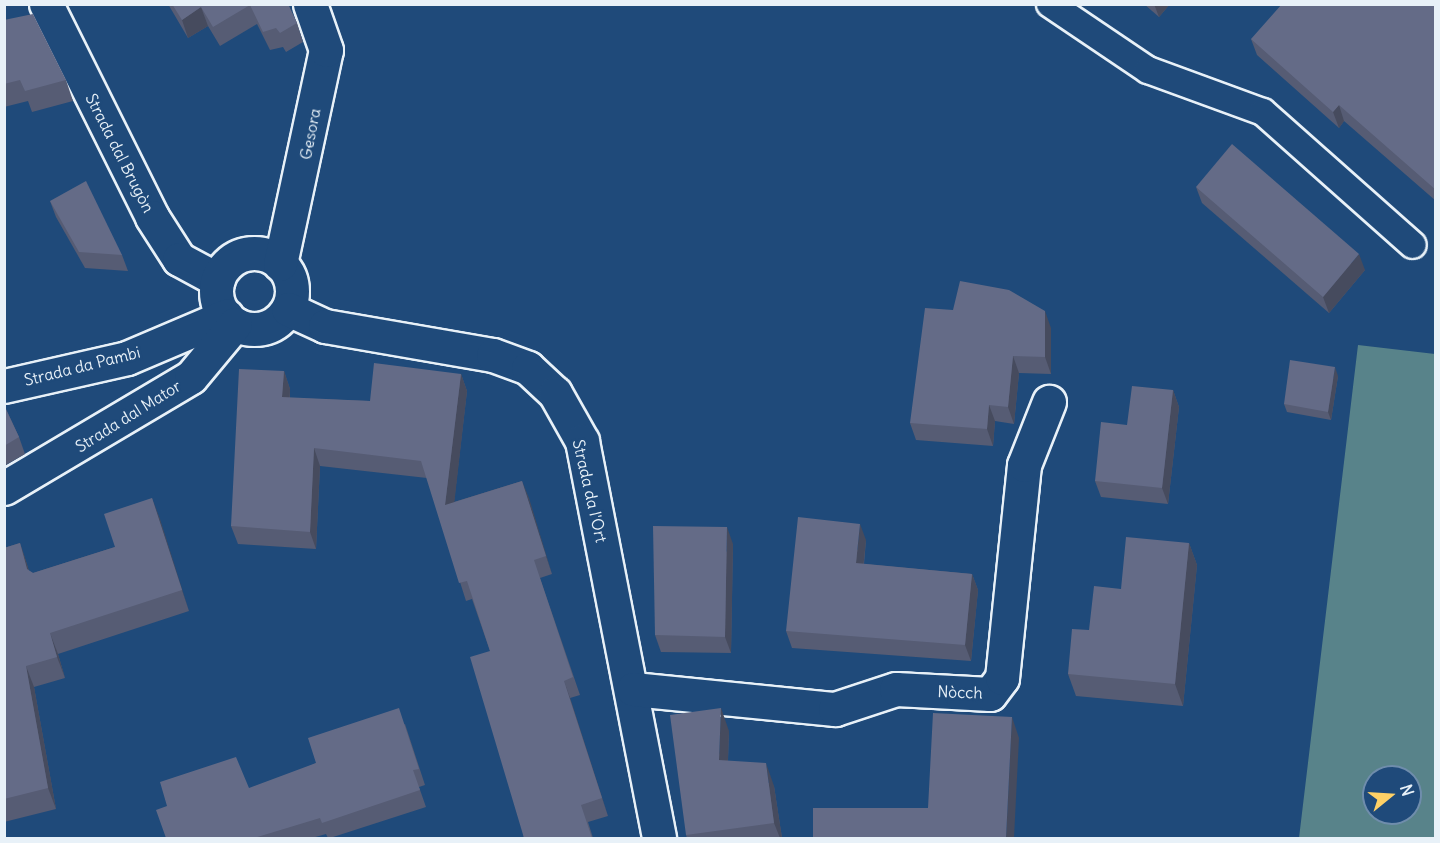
<!DOCTYPE html>
<html>
<head>
<meta charset="utf-8">
<style>
  body { margin:0 }
  #map { position:relative; width:1440px; height:843px; overflow:hidden; background:#1f4a7a; font-family:Delius,sans-serif }
  div>[style] { position:absolute }
  [style*='--x'] { left:calc(var(--x)*1px); top:calc(var(--y)*1px); width:calc(var(--w)*1px); rotate:calc(var(--a)*1deg) }
  .green>* { inset:0; background:#58838a }
  .roads { filter:drop-shadow(2px 0 #e8f1f8) drop-shadow(-2px 0 #e8f1f8) drop-shadow(0 2px #e8f1f8) drop-shadow(0 -2px #e8f1f8) }
  .lane>* { height:26px; margin:-13px; padding:0 13px; transform-origin:13px; border-radius:13px; background:#1f4a7a }
  .street>* { height:33px; margin:-16.5px; padding:0 16.5px; transform-origin:16.5px; border-radius:16.5px; background:#1f4a7a }
  .street>.ring { margin:-16.5px; padding:0; box-sizing:content-box; background:none; border:33px solid #1f4a7a; border-radius:50% }
  .wall>* { inset:0; background:#565c74 }
  .shaded-wall>* { inset:0; background:#464b5e }
  .building>* { inset:0; background:#646b87 }
  span { translate:-50% -50%; white-space:nowrap; text-align:center; line-height:1.15; -webkit-text-stroke:5px #1f4a7a; paint-order:stroke }
  .street-label { font-size:16px; color:#e8f1f8 }
  .frame { position:absolute; inset:0; border:6px solid #e8f1f8; pointer-events:none }
  .north { position:absolute; left:1362px; top:765px; width:60px; height:60px; box-sizing:border-box; background:#1f4a7a; border:2px solid #6f8dac; border-radius:50%; rotate:72deg; font-size:16px; font-weight:700; line-height:24px; text-align:center; color:#e8f1f8 }
  .north::after { content:''; display:block; margin:auto; width:21px; height:27px; background:#ffd166; clip-path:polygon(50% 0,100% 100%,50% 72%,0 100%) }
</style>
</head>
<body>
<div id="map">
  <div class="green">
    <i style="clip-path:polygon(evenodd,1358px 345px,1435px 354px,1435px 838px,1299px 838px,1358px 345px,1374px 777px,1410px 777px,1410px 813px,1374px 813px,1374px 777px)"></i>
  </div>
  <div class="roads">
    <div class="lane">
      <i style="--x:1050;--y:4;--w:118;--a:34"></i>
      <i style="--x:1148;--y:70;--w:122;--a:20.1"></i>
      <i style="--x:1263;--y:112;--w:200;--a:41.6"></i>
    </div>
    <div class="street">
      <i style="--x:46;--y:4;--w:238;--a:63.5"></i>
      <i style="--x:152;--y:217;--w:50;--a:57.3"></i>
      <i style="--x:179;--y:259;--w:44;--a:28.3"></i>
      <i class="ring" style="left:216px;top:253px;width:43px;height:43px"></i>
      <i style="--x:280;--y:264;--w:219;--a:-77.9"></i>
      <i style="--x:326;--y:50;--w:49;--a:-109.2"></i>
      <i style="--x:288;--y:309;--w:41;--a:24.7"></i>
      <i style="--x:325;--y:326;--w:170;--a:9.8"></i>
      <i style="--x:493;--y:355;--w:37;--a:20"></i>
      <i style="--x:528;--y:368;--w:37;--a:43"></i>
      <i style="--x:555;--y:393;--w:55;--a:60.6"></i>
      <i style="--x:582;--y:441;--w:404;--a:79"></i>
      <i style="--x:4;--y:386;--w:126;--a:-12.8"></i>
      <i style="--x:127;--y:358;--w:108;--a:-23"></i>
      <i style="--x:4;--y:488;--w:217;--a:-30.7"></i>
      <i style="--x:191;--y:377;--w:69;--a:-50.3"></i>
      <i style="--x:633;--y:689;--w:203;--a:5.7"></i>
      <i style="--x:835;--y:709;--w:64;--a:-18.2"></i>
      <i style="--x:896;--y:689;--w:94;--a:3"></i>
      <i style="--x:990;--y:694;--w:20;--a:-53"></i>
      <i style="--x:1002;--y:678;--w:214;--a:-84.1"></i>
      <i style="--x:1024;--y:465;--w:68;--a:-68.4"></i>
    </div>
  </div>
  <div class="wall">
    <i style="clip-path:polygon(168px 4px,288px 4px,297px 23px,303px 42px,286px 52px,283px 47px,270px 50px,257px 24px,220px 46px,208px 26px,188px 38px)"></i>
    <i style="clip-path:polygon(1144px 4px,1170px 4px,1159px 17px)"></i>
    <i style="clip-path:polygon(1436px 4px,1436px 201px,1344px 121px,1339px 128px,1257px 55px,1251px 39px)"></i>
    <i style="clip-path:polygon(4px 20px,66px 80px,73px 101px,32px 112px,28px 101px,4px 107px)"></i>
    <i style="clip-path:polygon(1196px 187px,1365px 270px,1329px 313px,1202px 203px)"></i>
    <i style="clip-path:polygon(50px 201px,122px 255px,128px 271px,85px 268px,56px 217px)"></i>
    <i style="clip-path:polygon(1051px 328px,1051px 374px,1019px 373px,1014px 424px,995px 421px,993px 446px,916px 440px,910px 423px)"></i>
    <i style="clip-path:polygon(284px 371px,290px 389px,290px 398px,370px 401px,461px 374px,467px 391px,454px 502px,522px 481px,552px 574px,540px 578px,580px 695px,570px 698px,608px 816px,588px 822px,593px 838px,524px 838px,490px 651px,472px 599px,466px 601px,427px 478px,320px 466px,316px 549px,238px 544px,231px 526px)"></i>
    <i style="clip-path:polygon(1338px 376px,1331px 420px,1287px 412px,1284px 404px)"></i>
    <i style="clip-path:polygon(1173px 390px,1179px 407px,1168px 504px,1101px 497px,1095px 481px,1127px 425px)"></i>
    <i style="clip-path:polygon(4px 405px,19px 437px,25px 454px,4px 466px)"></i>
    <i style="clip-path:polygon(152px 498px,189px 611px,58px 654px,65px 678px,34px 687px,56px 809px,4px 822px,4px 548px,20px 543px,29px 571px,33px 573px,115px 547px)"></i>
    <i style="clip-path:polygon(866px 540px,864px 564px,972px 574px,978px 590px,971px 661px,792px 648px,786px 631px)"></i>
    <i style="clip-path:polygon(1189px 543px,1197px 565px,1183px 706px,1076px 696px,1068px 674px,1089px 630px,1121px 589px)"></i>
    <i style="clip-path:polygon(733px 544px,731px 653px,661px 652px,655px 635px)"></i>
    <i style="clip-path:polygon(405px 724px,425px 785px,419px 787px,426px 807px,330px 838px,328px 838px,326px 834px,312px 838px,166px 838px,316px 763px)"></i>
    <i style="clip-path:polygon(729px 731px,728px 761px,774px 786px,782px 838px,687px 838px,686px 835px)"></i>
  </div>
  <div class="shaded-wall">
    <i style="clip-path:polygon(1154px 4px,1170px 4px,1159px 17px)"></i>
    <i style="clip-path:polygon(201px 7px,208px 26px,188px 38px,182px 20px)"></i>
    <i style="clip-path:polygon(1339px 105px,1344px 121px,1339px 128px,1333px 112px)"></i>
    <i style="clip-path:polygon(1359px 254px,1365px 270px,1329px 313px,1323px 297px)"></i>
    <i style="clip-path:polygon(1045px 311px,1051px 328px,1051px 374px,1045px 357px)"></i>
    <i style="clip-path:polygon(1013px 356px,1019px 373px,1014px 424px,1008px 407px)"></i>
    <i style="clip-path:polygon(1335px 367px,1338px 376px,1331px 420px,1328px 412px)"></i>
    <i style="clip-path:polygon(284px 371px,290px 389px,289px 415px,282px 397px)"></i>
    <i style="clip-path:polygon(461px 374px,467px 391px,452px 523px,445px 505px)"></i>
    <i style="clip-path:polygon(1173px 390px,1179px 407px,1168px 504px,1162px 488px)"></i>
    <i style="clip-path:polygon(989px 405px,995px 421px,993px 446px,987px 429px)"></i>
    <i style="clip-path:polygon(314px 448px,320px 466px,316px 549px,310px 532px)"></i>
    <i style="clip-path:polygon(522px 481px,529px 498px,552px 574px,546px 556px)"></i>
    <i style="clip-path:polygon(152px 498px,160px 519px,189px 611px,182px 590px)"></i>
    <i style="clip-path:polygon(860px 524px,866px 540px,862px 579px,856px 563px)"></i>
    <i style="clip-path:polygon(727px 527px,733px 544px,731px 653px,725px 637px)"></i>
    <i style="clip-path:polygon(20px 543px,27px 564px,34px 590px,27px 569px)"></i>
    <i style="clip-path:polygon(1189px 543px,1197px 565px,1183px 706px,1175px 684px)"></i>
    <i style="clip-path:polygon(972px 574px,978px 590px,971px 661px,965px 645px)"></i>
    <i style="clip-path:polygon(50px 633px,58px 654px,65px 678px,57px 657px)"></i>
    <i style="clip-path:polygon(26px 666px,34px 687px,56px 809px,48px 788px)"></i>
    <i style="clip-path:polygon(564px 681px,570px 698px,608px 816px,602px 798px)"></i>
    <i style="clip-path:polygon(721px 708px,729px 731px,727px 783px,719px 760px)"></i>
    <i style="clip-path:polygon(1012px 717px,1019px 738px,1014px 838px,1006px 838px)"></i>
    <i style="clip-path:polygon(766px 763px,774px 786px,782px 838px,780px 838px,774px 823px)"></i>
  </div>
  <div class="building">
    <i style="clip-path:polygon(172px 4px,288px 4px,297px 23px,280px 33px,276px 28px,263px 32px,250px 5px,213px 27px,201px 7px,182px 20px)"></i>
    <i style="clip-path:polygon(1282px 4px,1436px 4px,1436px 190px,1339px 105px,1333px 112px,1251px 39px)"></i>
    <i style="clip-path:polygon(33px 14px,66px 80px,25px 91px,20px 80px,4px 84px,4px 20px)"></i>
    <i style="clip-path:polygon(1232px 144px,1359px 254px,1323px 297px,1196px 187px)"></i>
    <i style="clip-path:polygon(86px 181px,122px 255px,79px 252px,50px 201px)"></i>
    <i style="clip-path:polygon(960px 281px,1009px 290px,1045px 311px,1045px 357px,1013px 356px,1008px 407px,989px 405px,987px 429px,910px 423px,925px 308px,953px 310px)"></i>
    <i style="clip-path:polygon(1290px 360px,1335px 367px,1328px 412px,1284px 404px)"></i>
    <i style="clip-path:polygon(374px 363px,461px 374px,445px 505px,522px 481px,546px 556px,534px 560px,573px 677px,564px 681px,602px 798px,581px 805px,592px 838px,524px 838px,470px 657px,490px 651px,467px 581px,459px 583px,421px 461px,314px 448px,310px 532px,231px 526px,239px 369px,284px 371px,282px 397px,370px 401px)"></i>
    <i style="clip-path:polygon(1132px 386px,1173px 390px,1162px 488px,1095px 481px,1101px 422px,1127px 425px)"></i>
    <i style="clip-path:polygon(4px 405px,19px 437px,4px 446px)"></i>
    <i style="clip-path:polygon(152px 498px,182px 590px,50px 633px,57px 657px,26px 666px,48px 788px,4px 799px,4px 548px,20px 543px,27px 569px,33px 573px,115px 547px,104px 514px)"></i>
    <i style="clip-path:polygon(798px 517px,860px 524px,856px 563px,972px 574px,965px 645px,786px 631px)"></i>
    <i style="clip-path:polygon(653px 526px,727px 527px,725px 637px,655px 635px)"></i>
    <i style="clip-path:polygon(1126px 537px,1189px 543px,1175px 684px,1068px 674px,1072px 629px,1089px 630px,1094px 586px,1121px 589px)"></i>
    <i style="clip-path:polygon(399px 708px,419px 769px,413px 770px,420px 790px,322px 823px,320px 818px,254px 838px,166px 838px,156px 810px,167px 806px,160px 782px,236px 757px,249px 788px,316px 763px,308px 738px)"></i>
    <i style="clip-path:polygon(721px 708px,719px 760px,766px 763px,774px 823px,686px 835px,670px 715px)"></i>
    <i style="clip-path:polygon(933px 713px,1012px 717px,1006px 838px,813px 838px,813px 808px,928px 808px)"></i>
  </div>
  <div class="street-label">
    <span style="left:310px;top:134px;rotate:-79deg">Gesora</span>
    <span style="left:120px;top:153px;rotate:63deg">Strada dal Brugòn</span>
    <span style="left:82px;top:366px;rotate:-14deg">Strada da Pambi</span>
    <span style="left:128px;top:416px;rotate:-32deg">Strada dal Mator</span>
    <span style="left:590px;top:491px;rotate:77deg">Strada da l'Ort</span>
    <span style="left:960px;top:692px;rotate:2deg">Nòcch</span>
  </div>
  <div class="frame"></div>
  <div class="north">N</div>
</div>
</body>
</html>
